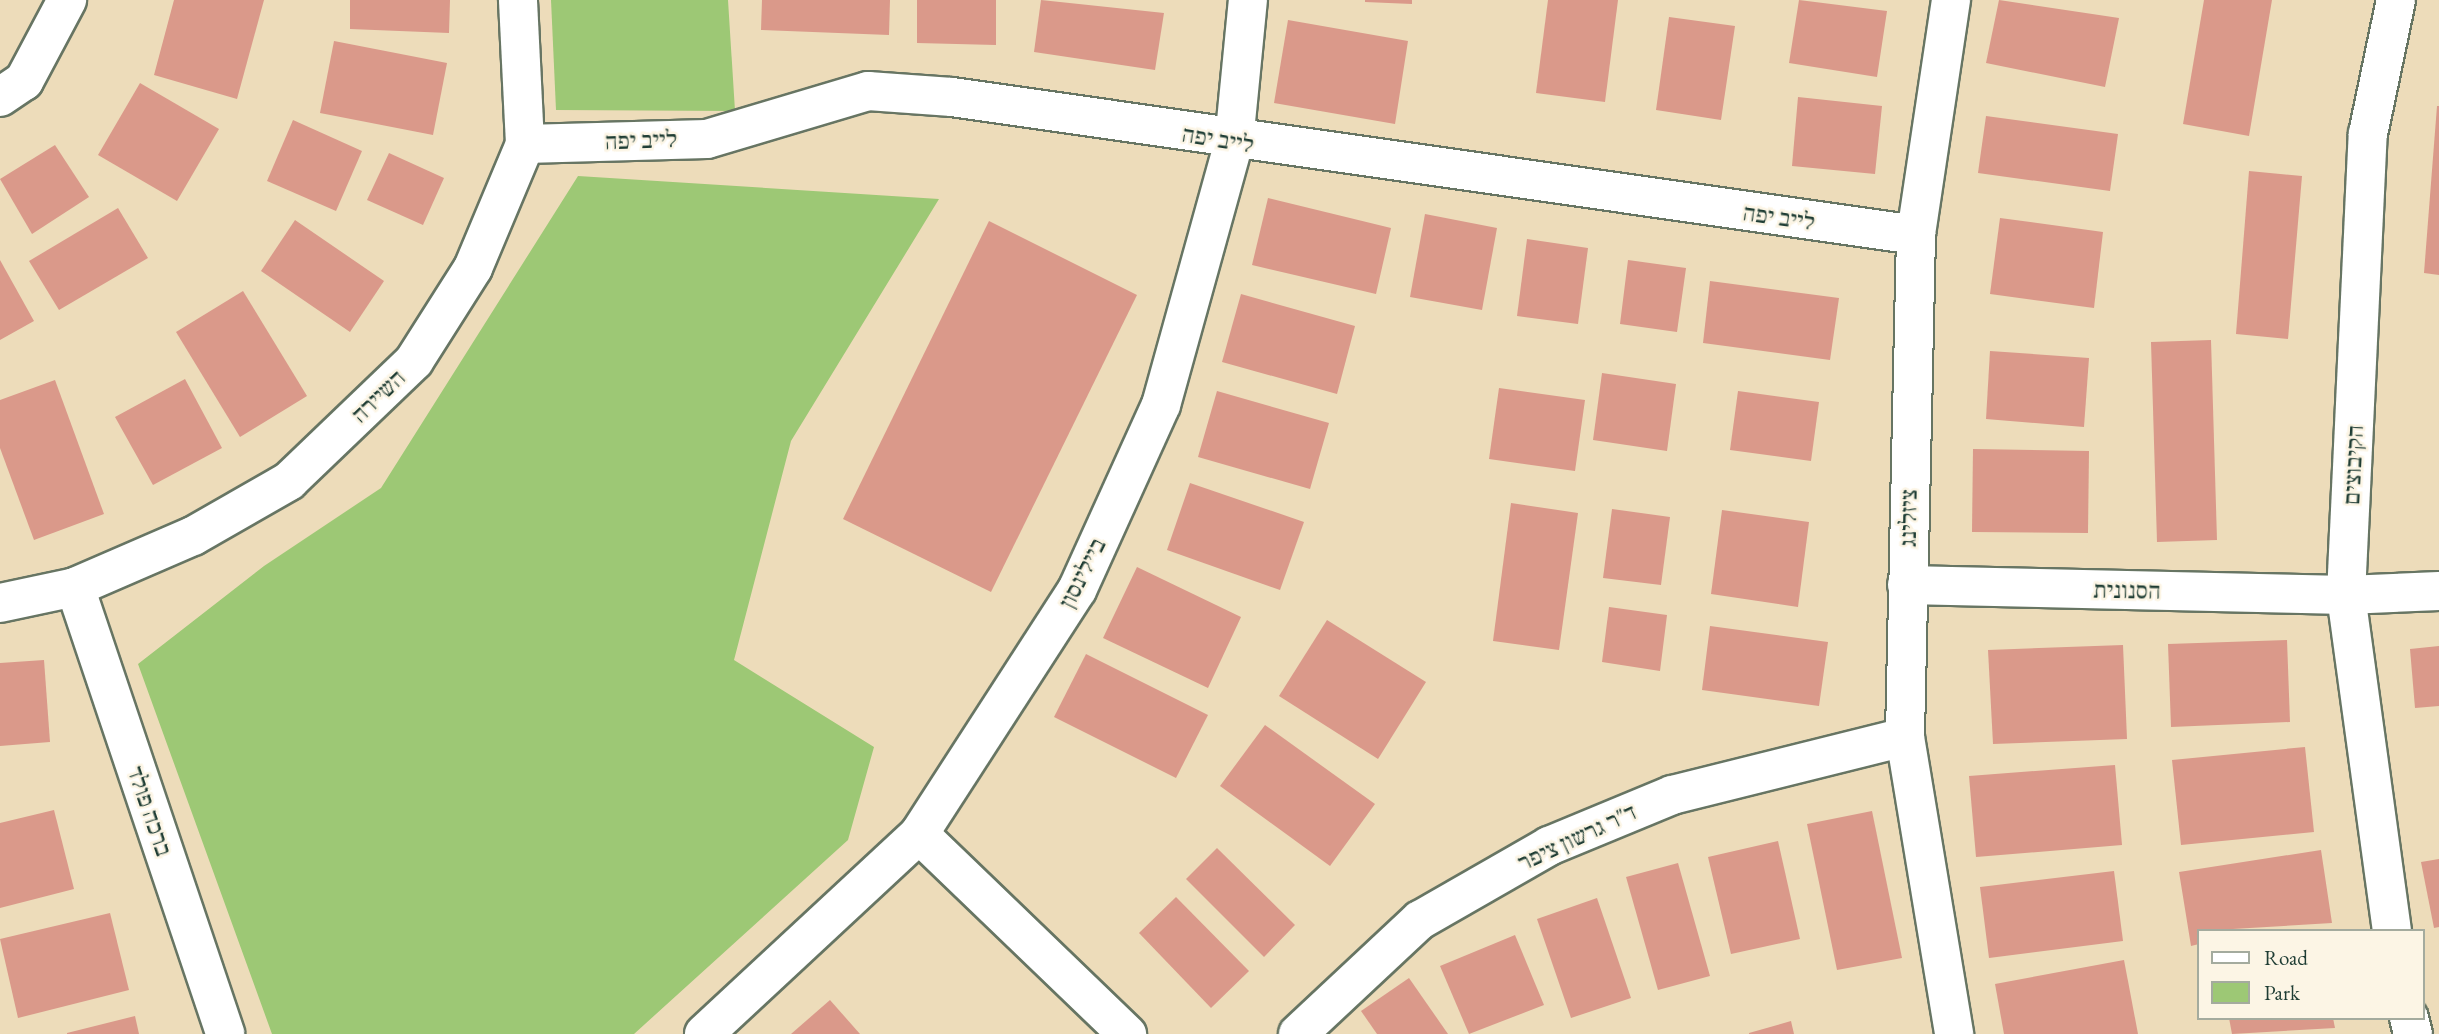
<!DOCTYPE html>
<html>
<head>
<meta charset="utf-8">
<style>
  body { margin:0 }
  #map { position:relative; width:2439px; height:1034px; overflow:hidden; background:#eddcba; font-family:"EB Garamond","Frank Ruhl Libre",serif }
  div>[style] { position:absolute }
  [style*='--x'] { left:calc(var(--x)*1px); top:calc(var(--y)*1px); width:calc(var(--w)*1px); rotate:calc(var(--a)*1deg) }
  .green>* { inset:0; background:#9dc875 }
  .building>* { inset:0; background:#da998a }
  .roads { filter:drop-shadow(2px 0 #677563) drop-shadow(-2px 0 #677563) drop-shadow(0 2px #677563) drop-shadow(0 -2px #677563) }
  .minor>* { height:38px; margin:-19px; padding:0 19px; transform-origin:19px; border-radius:19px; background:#fff }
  span { translate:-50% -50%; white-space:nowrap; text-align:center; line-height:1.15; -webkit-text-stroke:5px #fcf5e5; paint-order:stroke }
  .street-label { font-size:24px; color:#1f3d34 }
  .legend { position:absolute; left:2197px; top:929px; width:228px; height:91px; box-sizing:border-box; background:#fcf5e5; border:2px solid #a4ab9e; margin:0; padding:9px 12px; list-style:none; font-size:21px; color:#1f3d34 }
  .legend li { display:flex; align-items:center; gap:14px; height:35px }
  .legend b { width:35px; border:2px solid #a4ab9e }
</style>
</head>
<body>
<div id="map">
  <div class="green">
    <i style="clip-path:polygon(551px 0,728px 0,735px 111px,556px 110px)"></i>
    <i style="clip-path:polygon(578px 176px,939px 199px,791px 441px,734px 660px,874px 747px,848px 840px,634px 1034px,272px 1034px,138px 664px,264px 566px,381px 488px)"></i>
  </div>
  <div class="building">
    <i style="clip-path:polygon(174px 0,264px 0,237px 99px,154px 75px)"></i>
    <i style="clip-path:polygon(350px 0,450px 0,449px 33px,350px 29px)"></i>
    <i style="clip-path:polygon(762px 0,890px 0,889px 35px,761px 30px)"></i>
    <i style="clip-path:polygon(917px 0,996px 0,996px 45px,917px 43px)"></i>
    <i style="clip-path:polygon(1041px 0,1164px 13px,1155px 70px,1034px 52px)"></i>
    <i style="clip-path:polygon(1365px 0,1412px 0,1412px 4px,1365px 2px)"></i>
    <i style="clip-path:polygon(1548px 0,1618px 0,1605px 102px,1536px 93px)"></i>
    <i style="clip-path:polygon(1799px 0,1887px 11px,1877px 77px,1789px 63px)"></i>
    <i style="clip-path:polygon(1999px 0,2119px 18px,2105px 87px,1986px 63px)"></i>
    <i style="clip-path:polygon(2204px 0,2272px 0,2249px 136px,2183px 124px)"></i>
    <i style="clip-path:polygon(1669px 17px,1735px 26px,1721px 120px,1656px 110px)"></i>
    <i style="clip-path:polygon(1288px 20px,1408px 41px,1395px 124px,1274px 103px)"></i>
    <i style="clip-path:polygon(334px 41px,447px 63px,433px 135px,320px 113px)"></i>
    <i style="clip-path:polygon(140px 83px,219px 129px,177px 201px,98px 155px)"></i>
    <i style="clip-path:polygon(1798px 97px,1882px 106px,1875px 174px,1792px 166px)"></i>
    <i style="clip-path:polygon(2437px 106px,2439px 106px,2439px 275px,2424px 273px)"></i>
    <i style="clip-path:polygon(1986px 116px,2118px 134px,2110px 191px,1978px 173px)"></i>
    <i style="clip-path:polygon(293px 120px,362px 151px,336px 211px,267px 181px)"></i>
    <i style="clip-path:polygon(55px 145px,89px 197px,32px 234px,0 179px)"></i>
    <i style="clip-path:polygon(389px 153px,444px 178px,423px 225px,367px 200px)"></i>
    <i style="clip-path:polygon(2249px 171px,2302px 176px,2288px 339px,2236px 334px)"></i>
    <i style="clip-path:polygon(1268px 198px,1391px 228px,1376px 294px,1252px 265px)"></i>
    <i style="clip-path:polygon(118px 208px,148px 258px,59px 310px,29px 261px)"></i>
    <i style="clip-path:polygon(1425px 214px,1497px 228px,1482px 310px,1410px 297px)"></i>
    <i style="clip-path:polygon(2000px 218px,2103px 232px,2094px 308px,1990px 294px)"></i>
    <i style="clip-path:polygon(295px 220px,384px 281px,350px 332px,261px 271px)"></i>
    <i style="clip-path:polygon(989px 221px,1137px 295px,991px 592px,843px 519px)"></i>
    <i style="clip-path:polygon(1527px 239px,1588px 248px,1578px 324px,1517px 316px)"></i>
    <i style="clip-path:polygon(0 260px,34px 321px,0 340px)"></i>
    <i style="clip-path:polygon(1628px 260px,1686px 268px,1677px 332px,1620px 324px)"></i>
    <i style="clip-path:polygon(1710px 281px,1839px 298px,1830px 360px,1703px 343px)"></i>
    <i style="clip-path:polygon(243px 291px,307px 396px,240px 437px,176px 332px)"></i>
    <i style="clip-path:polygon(1241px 294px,1355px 326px,1337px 394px,1222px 362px)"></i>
    <i style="clip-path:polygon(2211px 340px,2217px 540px,2157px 542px,2151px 342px)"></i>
    <i style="clip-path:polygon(1990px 351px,2089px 358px,2084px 427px,1986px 419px)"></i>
    <i style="clip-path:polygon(1602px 373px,1676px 384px,1667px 451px,1593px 440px)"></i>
    <i style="clip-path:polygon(185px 379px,222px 448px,153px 485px,115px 417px)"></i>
    <i style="clip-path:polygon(55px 380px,104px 514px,34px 540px,0 448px,0 400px)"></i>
    <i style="clip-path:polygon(1499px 388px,1585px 400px,1575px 471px,1489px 459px)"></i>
    <i style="clip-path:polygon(1217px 391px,1329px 423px,1310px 489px,1198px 457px)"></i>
    <i style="clip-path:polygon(1738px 391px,1819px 402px,1811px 461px,1730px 450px)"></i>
    <i style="clip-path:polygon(1973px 449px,2089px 451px,2088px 533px,1972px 532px)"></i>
    <i style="clip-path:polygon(1190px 483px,1304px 522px,1280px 590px,1167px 550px)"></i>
    <i style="clip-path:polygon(1511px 503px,1578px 513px,1559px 650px,1493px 641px)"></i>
    <i style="clip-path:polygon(1612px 509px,1670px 517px,1661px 585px,1603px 578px)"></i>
    <i style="clip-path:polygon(1722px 510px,1809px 522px,1798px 607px,1711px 594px)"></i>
    <i style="clip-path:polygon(1137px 567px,1241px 617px,1208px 688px,1103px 638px)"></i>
    <i style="clip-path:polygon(1609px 607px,1667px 615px,1660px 671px,1602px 662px)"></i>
    <i style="clip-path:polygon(1327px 620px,1426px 682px,1378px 759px,1279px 696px)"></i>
    <i style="clip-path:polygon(1710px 626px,1828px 642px,1819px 706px,1702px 690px)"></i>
    <i style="clip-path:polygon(2287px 640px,2290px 722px,2171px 727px,2168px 644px)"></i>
    <i style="clip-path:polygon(2123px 645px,2127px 739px,1993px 744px,1988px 650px)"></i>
    <i style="clip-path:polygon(2439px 646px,2439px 706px,2415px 708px,2410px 649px)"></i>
    <i style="clip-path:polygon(1086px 654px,1208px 715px,1176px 778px,1054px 717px)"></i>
    <i style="clip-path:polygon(44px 660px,50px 742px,0 746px,0 663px)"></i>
    <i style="clip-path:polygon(1265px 725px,1375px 804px,1330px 866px,1220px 786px)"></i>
    <i style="clip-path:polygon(2305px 747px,2314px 832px,2181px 845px,2172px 760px)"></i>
    <i style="clip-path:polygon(2115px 765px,2122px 845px,1976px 857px,1969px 776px)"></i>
    <i style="clip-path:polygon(54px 810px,74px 889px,0 908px,0 823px)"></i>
    <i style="clip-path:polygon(1872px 811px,1902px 958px,1837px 970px,1807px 824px)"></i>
    <i style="clip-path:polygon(1778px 841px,1800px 939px,1731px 954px,1708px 857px)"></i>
    <i style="clip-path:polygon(1217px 848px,1295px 925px,1264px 957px,1186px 879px)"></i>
    <i style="clip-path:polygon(2321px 850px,2332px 923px,2199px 931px,2199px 944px,2191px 946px,2179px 872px)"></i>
    <i style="clip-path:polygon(2439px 859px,2439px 927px,2434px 928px,2421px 862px)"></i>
    <i style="clip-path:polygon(1678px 863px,1710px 976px,1658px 990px,1626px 877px)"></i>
    <i style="clip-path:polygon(2114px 871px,2123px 941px,1989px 958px,1980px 887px)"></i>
    <i style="clip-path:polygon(1176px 897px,1249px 971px,1211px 1008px,1139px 933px)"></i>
    <i style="clip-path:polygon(1597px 898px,1631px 998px,1571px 1018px,1537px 919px)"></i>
    <i style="clip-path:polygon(110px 913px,129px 990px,18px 1018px,0 939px)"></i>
    <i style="clip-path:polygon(1515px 935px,1544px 1005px,1469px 1034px,1440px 966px)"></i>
    <i style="clip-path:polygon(2124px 960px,2138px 1034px,2004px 1034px,1995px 984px)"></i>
    <i style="clip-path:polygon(1409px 978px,1448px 1034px,1377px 1034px,1361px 1011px)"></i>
    <i style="clip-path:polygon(830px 1000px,860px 1034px,791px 1034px)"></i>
    <i style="clip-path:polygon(135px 1016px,139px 1034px,67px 1034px,67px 1033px)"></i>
    <i style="clip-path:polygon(2229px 1018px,2333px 1018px,2335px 1028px,2232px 1034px)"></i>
    <i style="clip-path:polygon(1791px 1021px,1794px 1034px,1749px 1034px,1749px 1033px)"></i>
  </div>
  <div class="roads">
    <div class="minor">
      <i style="--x:1951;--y:0;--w:238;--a:98.5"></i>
      <i style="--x:1916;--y:235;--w:502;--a:91.26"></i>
      <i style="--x:1905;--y:737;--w:301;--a:80.6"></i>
      <i style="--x:0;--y:97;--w:29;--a:-34"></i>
      <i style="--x:24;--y:81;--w:92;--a:-62"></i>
      <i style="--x:525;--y:144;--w:182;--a:-1.6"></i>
      <i style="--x:707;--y:139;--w:168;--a:-16.6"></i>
      <i style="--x:868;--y:91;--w:84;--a:4.1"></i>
      <i style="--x:952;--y:97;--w:974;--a:8.15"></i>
      <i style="--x:1907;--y:585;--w:439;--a:1.3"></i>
      <i style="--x:2346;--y:595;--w:93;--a:-2.5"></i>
      <i style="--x:75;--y:587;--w:471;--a:71.4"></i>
      <i style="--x:0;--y:603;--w:77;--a:-12"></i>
      <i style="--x:75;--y:587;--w:129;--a:-23.4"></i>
      <i style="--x:193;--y:536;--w:111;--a:-29.8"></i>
      <i style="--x:289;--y:481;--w:173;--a:-43.8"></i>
      <i style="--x:414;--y:361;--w:110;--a:-57.6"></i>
      <i style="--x:473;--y:268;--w:134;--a:-67.2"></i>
      <i style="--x:525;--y:144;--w:144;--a:-92.8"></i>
      <i style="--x:919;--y:834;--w:289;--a:43.9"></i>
      <i style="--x:2392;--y:931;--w:339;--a:-97.8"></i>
      <i style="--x:2346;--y:595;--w:462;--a:-87.3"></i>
      <i style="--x:2368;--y:134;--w:137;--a:-78.2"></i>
      <i style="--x:2409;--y:1018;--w:16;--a:76"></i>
      <i style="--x:704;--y:1034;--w:294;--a:-42.9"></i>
      <i style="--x:919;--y:834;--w:291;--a:-57.1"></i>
      <i style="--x:1077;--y:590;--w:203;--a:-65.6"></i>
      <i style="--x:1161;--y:405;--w:273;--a:-74.5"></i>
      <i style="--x:1234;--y:142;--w:143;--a:-84.4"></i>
      <i style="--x:1298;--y:1034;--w:167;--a:-43.1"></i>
      <i style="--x:1420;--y:920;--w:149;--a:-29.8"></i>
      <i style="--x:1549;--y:846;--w:133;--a:-22.5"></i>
      <i style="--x:1672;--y:795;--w:240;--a:-14"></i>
    </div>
  </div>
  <div class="street-label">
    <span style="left:1218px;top:139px;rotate:9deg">לייב יפה</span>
    <span style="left:641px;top:140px;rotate:-2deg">לייב יפה</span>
    <span style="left:1779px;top:217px;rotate:8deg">לייב יפה</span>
    <span style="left:378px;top:396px;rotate:-44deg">השיירה</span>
    <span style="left:2353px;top:465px;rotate:-87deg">הקיבוצים</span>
    <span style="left:1908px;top:518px;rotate:-89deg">ציזלינג</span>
    <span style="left:1082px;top:573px;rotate:-63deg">ביילינסון</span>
    <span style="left:2127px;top:590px;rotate:1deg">הסנונית</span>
    <span style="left:150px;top:811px;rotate:71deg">ברכה פולד</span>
    <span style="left:1577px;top:837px;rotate:-25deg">ד"ר גרשון ציפר</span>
  </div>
  <ul class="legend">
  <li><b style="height:9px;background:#fff"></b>Road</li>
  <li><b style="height:19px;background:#9dc875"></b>Park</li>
  </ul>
</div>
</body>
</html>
